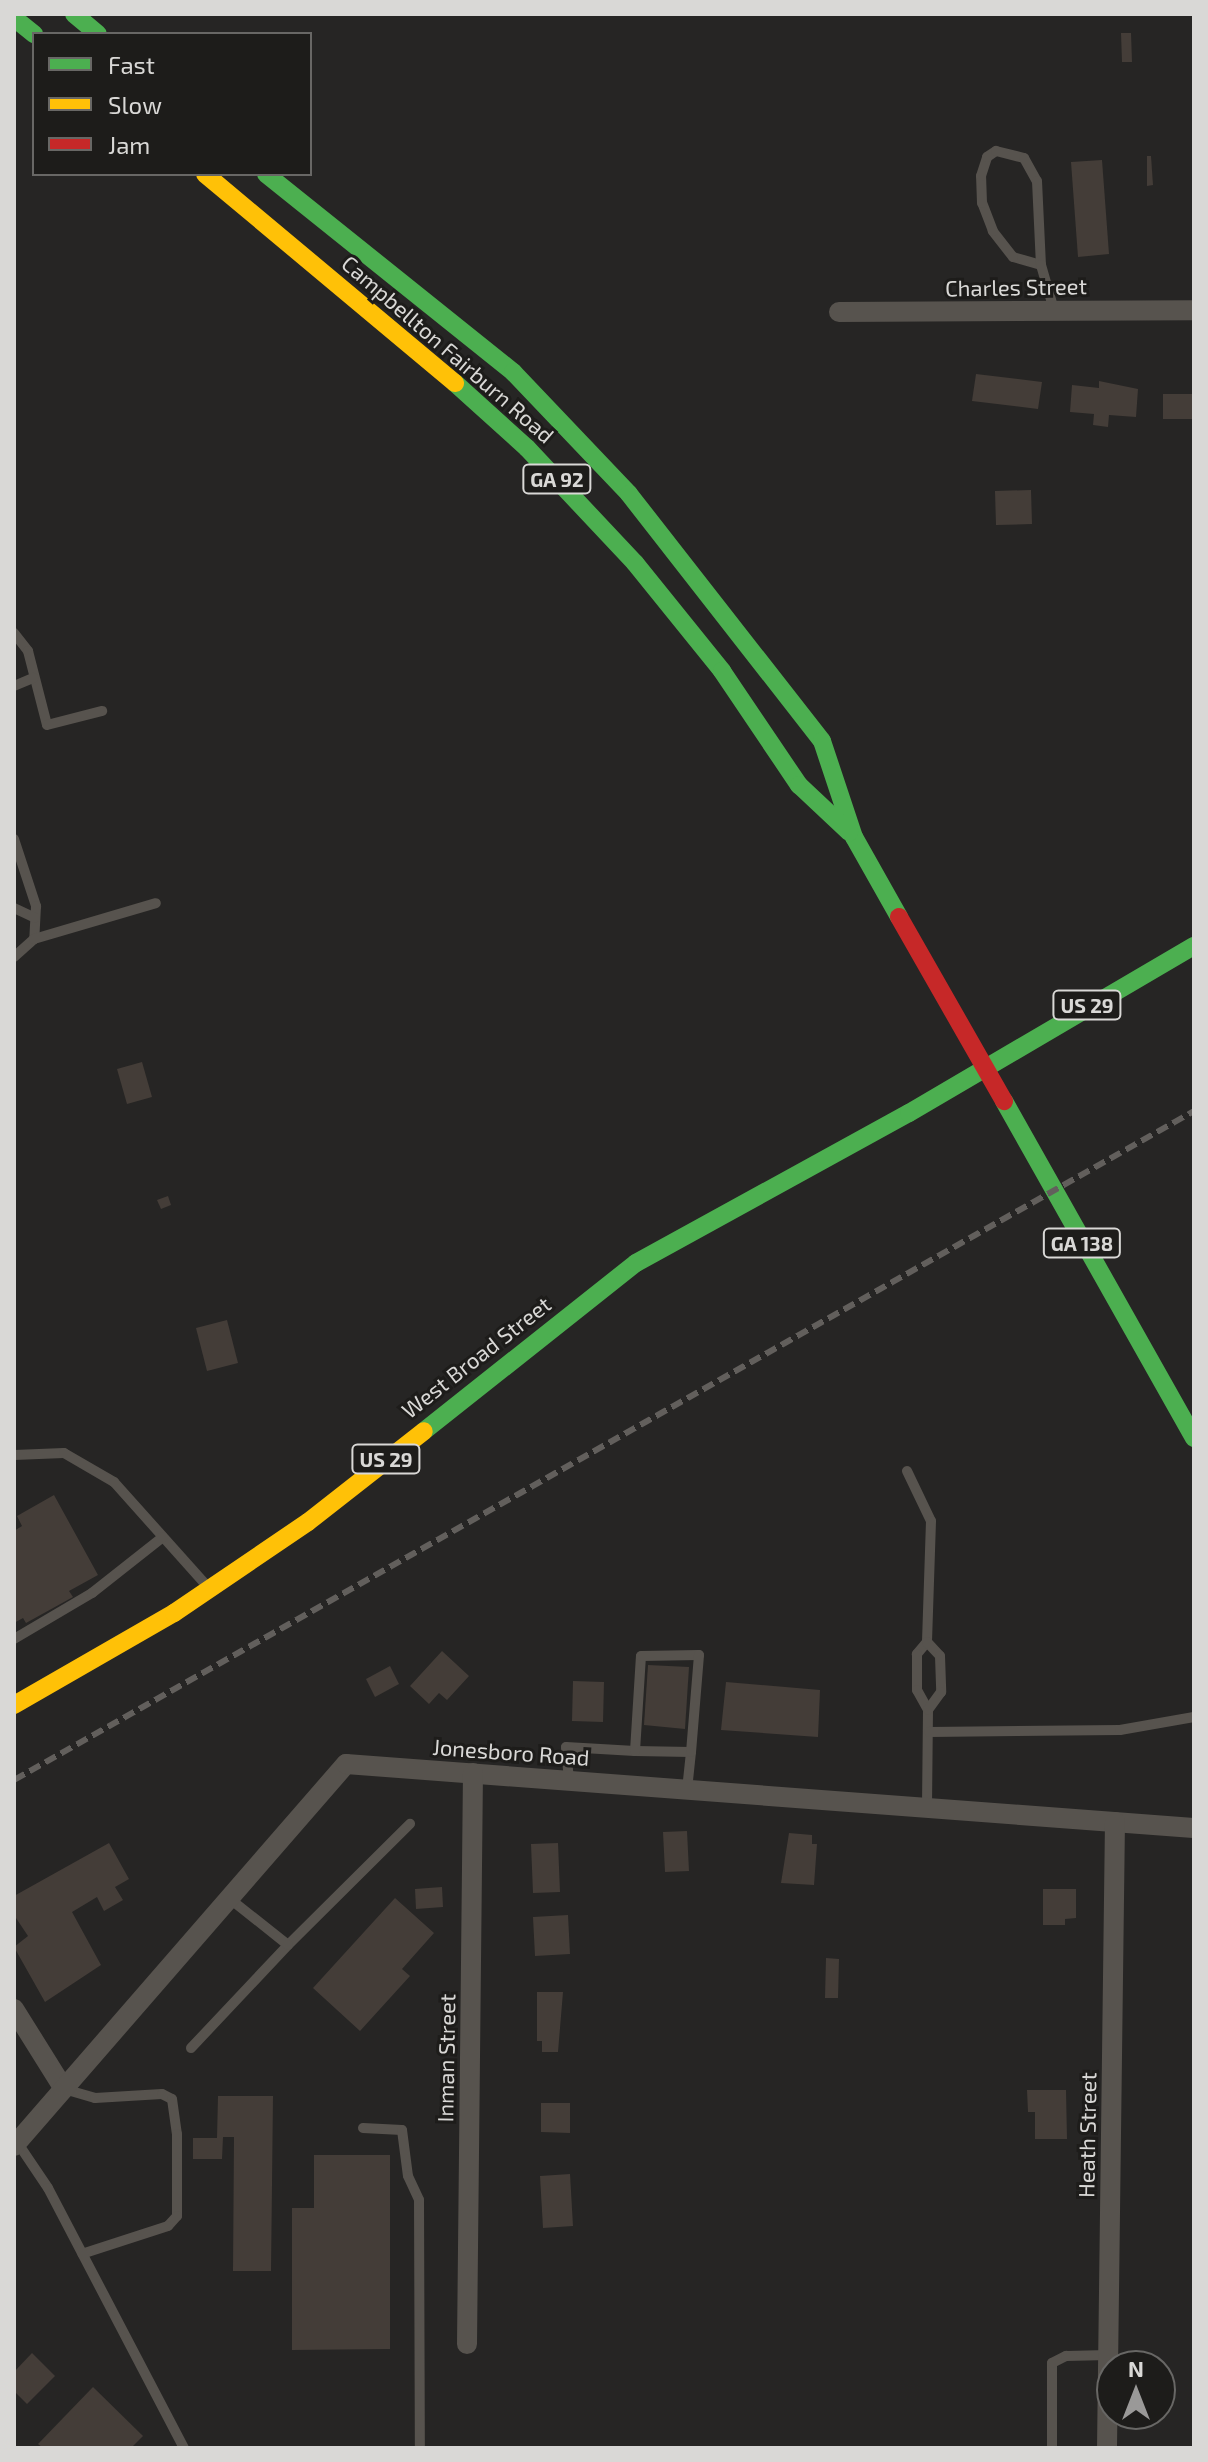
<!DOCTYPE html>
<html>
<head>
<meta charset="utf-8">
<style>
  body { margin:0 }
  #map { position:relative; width:1208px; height:2462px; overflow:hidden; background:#262524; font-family:"Exo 2",sans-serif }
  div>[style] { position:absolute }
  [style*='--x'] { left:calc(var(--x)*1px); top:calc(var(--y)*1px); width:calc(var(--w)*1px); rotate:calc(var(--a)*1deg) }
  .building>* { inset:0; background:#443d38 }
  .lane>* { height:10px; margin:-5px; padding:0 5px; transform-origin:5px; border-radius:5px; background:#57534e }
  .street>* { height:20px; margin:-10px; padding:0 10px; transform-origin:10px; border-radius:10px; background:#57534e }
  .fast>* { height:18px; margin:-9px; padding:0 9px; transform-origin:9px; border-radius:9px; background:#4caf50 }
  .slow>* { height:18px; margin:-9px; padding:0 9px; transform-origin:9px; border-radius:9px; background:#ffc107 }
  .jam>* { height:18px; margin:-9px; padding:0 9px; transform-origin:9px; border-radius:9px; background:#c62828 }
  .rail>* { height:6px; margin-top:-3px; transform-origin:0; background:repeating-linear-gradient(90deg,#625f5c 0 12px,transparent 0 18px) }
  span { translate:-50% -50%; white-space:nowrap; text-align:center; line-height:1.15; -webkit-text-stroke:6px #1d1c1a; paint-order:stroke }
  .shield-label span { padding:2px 6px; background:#1d1c1a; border:2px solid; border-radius:6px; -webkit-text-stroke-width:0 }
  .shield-label { font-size:20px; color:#d9d8d6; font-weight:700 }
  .street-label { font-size:22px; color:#d9d8d6 }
  .frame { position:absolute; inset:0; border:16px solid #d9d8d6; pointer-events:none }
  .legend { position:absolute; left:32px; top:32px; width:280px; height:144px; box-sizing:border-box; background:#1d1c1a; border:2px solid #686765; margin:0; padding:10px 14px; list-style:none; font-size:24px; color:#d9d8d6 }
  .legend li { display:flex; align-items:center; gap:16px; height:40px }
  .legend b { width:40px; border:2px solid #686765 }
  .north { position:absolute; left:1096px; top:2350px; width:80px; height:80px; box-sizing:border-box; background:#1d1c1a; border:2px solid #686765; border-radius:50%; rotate:0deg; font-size:22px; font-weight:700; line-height:32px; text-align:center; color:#d9d8d6 }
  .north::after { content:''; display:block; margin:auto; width:28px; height:36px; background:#9a9998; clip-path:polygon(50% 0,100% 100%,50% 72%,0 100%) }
</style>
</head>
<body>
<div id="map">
  <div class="building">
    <i style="clip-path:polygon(1121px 33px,1131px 33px,1132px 62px,1122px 62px)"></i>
    <i style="clip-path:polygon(1147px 156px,1151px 156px,1153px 185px,1147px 186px)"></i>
    <i style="clip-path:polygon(1102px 160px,1109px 254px,1078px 257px,1071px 162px)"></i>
    <i style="clip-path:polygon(976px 374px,1042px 382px,1038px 409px,972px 401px)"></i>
    <i style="clip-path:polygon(1099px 381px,1138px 389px,1136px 417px,1109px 415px,1108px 427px,1093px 425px,1094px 414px,1070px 412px,1072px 385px,1099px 388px)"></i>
    <i style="clip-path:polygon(1163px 394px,1194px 394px,1194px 419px,1163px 419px)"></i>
    <i style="clip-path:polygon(1031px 490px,1032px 524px,996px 525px,995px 491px)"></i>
    <i style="clip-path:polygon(142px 1062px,152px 1097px,127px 1104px,117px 1069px)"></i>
    <i style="clip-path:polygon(168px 1196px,171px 1205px,161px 1209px,157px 1200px)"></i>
    <i style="clip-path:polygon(227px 1320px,238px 1363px,207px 1371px,196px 1328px)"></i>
    <i style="clip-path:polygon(54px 1495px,98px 1575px,69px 1591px,73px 1597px,26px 1623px,23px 1618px,14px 1623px,14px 1531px,22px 1526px,17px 1516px)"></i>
    <i style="clip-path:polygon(442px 1651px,469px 1676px,447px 1700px,439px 1693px,429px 1704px,410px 1686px)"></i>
    <i style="clip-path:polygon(648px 1665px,689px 1667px,685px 1729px,644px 1725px)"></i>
    <i style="clip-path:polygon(390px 1666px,399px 1684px,375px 1697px,366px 1679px)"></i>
    <i style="clip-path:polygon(573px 1681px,604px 1682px,603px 1722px,572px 1721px)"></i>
    <i style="clip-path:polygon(726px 1682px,820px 1690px,818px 1737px,721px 1730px)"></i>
    <i style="clip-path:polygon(687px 1831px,689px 1871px,665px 1872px,663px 1832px)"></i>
    <i style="clip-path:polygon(789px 1833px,812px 1835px,812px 1844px,817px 1844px,814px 1885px,781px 1883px)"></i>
    <i style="clip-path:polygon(109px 1843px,129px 1879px,115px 1887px,123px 1900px,104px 1911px,97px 1897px,72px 1912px,101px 1965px,45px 2002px,14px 1947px,28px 1936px,14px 1915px,14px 1896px)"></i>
    <i style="clip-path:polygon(558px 1843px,560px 1892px,533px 1893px,531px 1844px)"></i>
    <i style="clip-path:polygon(442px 1887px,443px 1907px,416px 1909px,415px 1889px)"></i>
    <i style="clip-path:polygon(1043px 1889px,1076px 1889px,1076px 1918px,1065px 1919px,1065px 1925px,1043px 1925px)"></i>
    <i style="clip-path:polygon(395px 1898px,434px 1933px,402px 1969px,410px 1976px,360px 2031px,313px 1988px)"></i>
    <i style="clip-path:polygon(568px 1915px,570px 1954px,535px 1956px,533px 1917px)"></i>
    <i style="clip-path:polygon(826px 1958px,839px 1959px,838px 1998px,825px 1998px)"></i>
    <i style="clip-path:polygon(537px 1992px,563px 1992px,558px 2052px,542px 2052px,542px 2041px,537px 2041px)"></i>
    <i style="clip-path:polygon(1027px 2090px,1066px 2090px,1067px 2139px,1035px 2139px,1035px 2112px,1028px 2112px)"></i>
    <i style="clip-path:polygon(218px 2096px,273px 2096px,271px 2271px,233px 2271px,234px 2137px,223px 2137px,222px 2159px,193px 2159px,193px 2138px,217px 2138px)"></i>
    <i style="clip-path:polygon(541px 2103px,570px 2103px,570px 2133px,541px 2132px)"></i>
    <i style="clip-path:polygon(314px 2155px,390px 2155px,390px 2349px,292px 2350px,292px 2208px,314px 2208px)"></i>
    <i style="clip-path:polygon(570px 2174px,573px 2226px,543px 2228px,540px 2176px)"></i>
    <i style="clip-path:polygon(32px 2353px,55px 2376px,27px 2404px,14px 2391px,14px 2372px)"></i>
    <i style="clip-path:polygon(93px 2387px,143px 2436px,131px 2448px,43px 2448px,38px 2444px)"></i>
  </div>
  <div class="lane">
    <i style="--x:1041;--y:265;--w:29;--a:-164"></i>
    <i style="--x:1013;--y:257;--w:33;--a:-128"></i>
    <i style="--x:993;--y:231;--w:30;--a:-111"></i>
    <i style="--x:982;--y:203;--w:27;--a:-92"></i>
    <i style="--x:981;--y:176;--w:20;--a:-72"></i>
    <i style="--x:987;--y:157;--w:11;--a:-34"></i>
    <i style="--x:996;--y:151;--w:29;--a:14"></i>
    <i style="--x:1024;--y:158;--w:26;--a:61"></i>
    <i style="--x:1037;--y:181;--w:84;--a:87.3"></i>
    <i style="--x:1041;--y:265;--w:47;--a:73.9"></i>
    <i style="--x:14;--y:633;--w:23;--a:52"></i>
    <i style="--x:28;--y:651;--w:76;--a:75.6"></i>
    <i style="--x:47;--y:725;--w:57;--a:-14.3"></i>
    <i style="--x:14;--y:686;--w:21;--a:-23"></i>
    <i style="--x:14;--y:839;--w:71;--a:71.8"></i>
    <i style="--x:36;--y:906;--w:33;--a:93"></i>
    <i style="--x:14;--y:908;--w:23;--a:25"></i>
    <i style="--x:14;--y:957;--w:27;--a:-42"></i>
    <i style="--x:34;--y:939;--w:127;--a:-16.4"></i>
    <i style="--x:14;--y:1455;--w:50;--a:-2.3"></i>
    <i style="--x:64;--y:1453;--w:58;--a:30.1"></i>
    <i style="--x:114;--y:1482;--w:138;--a:48.2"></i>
    <i style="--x:907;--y:1471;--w:55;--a:64.4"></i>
    <i style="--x:931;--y:1521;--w:121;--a:91.9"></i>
    <i style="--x:927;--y:1642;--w:16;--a:130"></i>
    <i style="--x:917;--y:1654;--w:36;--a:90"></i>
    <i style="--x:917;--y:1690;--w:23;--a:61"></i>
    <i style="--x:928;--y:1710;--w:97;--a:90.6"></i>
    <i style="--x:14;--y:1639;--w:91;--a:-30.5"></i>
    <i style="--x:92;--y:1593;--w:90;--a:-38.3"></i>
    <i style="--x:927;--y:1642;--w:19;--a:47"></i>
    <i style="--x:940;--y:1656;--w:36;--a:88"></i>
    <i style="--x:941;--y:1692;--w:22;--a:126"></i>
    <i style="--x:929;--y:1732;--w:191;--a:-0.6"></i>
    <i style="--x:1120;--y:1730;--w:75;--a:-10"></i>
    <i style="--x:569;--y:1781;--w:34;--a:-95"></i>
    <i style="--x:566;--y:1747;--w:69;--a:3.3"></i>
    <i style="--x:687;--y:1790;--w:38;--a:-84"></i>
    <i style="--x:691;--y:1752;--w:56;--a:-179"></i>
    <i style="--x:635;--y:1751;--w:95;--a:-86.4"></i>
    <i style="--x:641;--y:1656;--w:58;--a:-1"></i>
    <i style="--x:699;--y:1655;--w:97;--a:94.7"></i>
    <i style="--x:288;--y:1945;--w:172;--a:-44.8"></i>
    <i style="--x:191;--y:2048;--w:141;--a:-46.7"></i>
    <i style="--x:288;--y:1945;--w:75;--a:-141.5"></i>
    <i style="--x:64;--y:2089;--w:32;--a:16"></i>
    <i style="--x:95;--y:2098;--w:67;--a:-3.4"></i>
    <i style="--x:162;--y:2094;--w:11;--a:27"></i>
    <i style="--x:172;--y:2099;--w:35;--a:82"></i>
    <i style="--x:177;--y:2134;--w:82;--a:90"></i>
    <i style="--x:177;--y:2216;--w:13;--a:132"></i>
    <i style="--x:168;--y:2226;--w:90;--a:162"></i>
    <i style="--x:363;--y:2128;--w:39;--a:3"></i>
    <i style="--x:402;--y:2130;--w:46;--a:82.6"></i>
    <i style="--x:408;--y:2176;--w:26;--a:65"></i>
    <i style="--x:419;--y:2200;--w:248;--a:89.8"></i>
    <i style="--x:17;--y:2142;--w:55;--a:56"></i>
    <i style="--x:48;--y:2188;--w:293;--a:62.4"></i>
    <i style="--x:1052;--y:2448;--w:85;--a:-90"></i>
    <i style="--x:1052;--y:2363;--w:16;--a:-27"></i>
    <i style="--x:1066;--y:2356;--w:42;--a:-1.4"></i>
  </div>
  <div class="street">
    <i style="--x:839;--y:312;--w:355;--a:-0.3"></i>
    <i style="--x:14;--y:2009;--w:94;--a:58"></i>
    <i style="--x:14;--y:2146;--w:506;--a:-49.01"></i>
    <i style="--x:346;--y:1764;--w:850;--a:4.32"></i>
    <i style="--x:467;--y:2344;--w:571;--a:-89.4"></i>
    <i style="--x:1107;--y:2448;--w:626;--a:-89.27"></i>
  </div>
  <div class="fast">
    <i style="--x:74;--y:14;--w:31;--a:40"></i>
    <i style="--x:14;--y:18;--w:26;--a:39"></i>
    <i style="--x:266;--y:174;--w:317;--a:38.7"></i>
    <i style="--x:513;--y:372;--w:168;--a:46.4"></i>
    <i style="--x:629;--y:494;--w:313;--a:52"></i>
    <i style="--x:822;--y:741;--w:101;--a:71.6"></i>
    <i style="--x:854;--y:837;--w:92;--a:60.6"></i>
    <i style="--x:455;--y:383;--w:97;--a:42.1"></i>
    <i style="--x:527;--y:448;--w:158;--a:46.8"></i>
    <i style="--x:635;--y:563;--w:139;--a:51.1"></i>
    <i style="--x:722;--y:671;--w:138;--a:56"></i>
    <i style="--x:799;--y:785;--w:69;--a:43.2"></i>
    <i style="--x:1004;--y:1101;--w:387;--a:60.6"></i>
    <i style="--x:424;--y:1431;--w:270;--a:-38.4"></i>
    <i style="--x:636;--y:1263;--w:311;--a:-28.8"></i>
    <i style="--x:909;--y:1113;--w:330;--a:-30.4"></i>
  </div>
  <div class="slow">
    <i style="--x:205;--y:174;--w:326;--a:39.9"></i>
    <i style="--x:14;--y:1705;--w:185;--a:-29.9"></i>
    <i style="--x:174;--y:1613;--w:162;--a:-34.2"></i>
    <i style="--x:308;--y:1522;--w:147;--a:-38.1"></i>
  </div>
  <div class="jam">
    <i style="--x:899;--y:917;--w:212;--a:60.3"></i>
  </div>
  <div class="rail">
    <i style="--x:14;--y:1780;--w:1356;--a:-29.55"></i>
  </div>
  <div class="shield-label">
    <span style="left:557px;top:479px">GA 92</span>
    <span style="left:1087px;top:1005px">US 29</span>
    <span style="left:1082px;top:1243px">GA 138</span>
    <span style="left:386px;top:1459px">US 29</span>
  </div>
  <div class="street-label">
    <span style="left:1016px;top:287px;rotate:-1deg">Charles Street</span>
    <span style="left:448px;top:349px;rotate:41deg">Campbellton Fairburn Road</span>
    <span style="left:476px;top:1357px;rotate:-38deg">West Broad Street</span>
    <span style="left:511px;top:1752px;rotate:4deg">Jonesboro Road</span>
    <span style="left:446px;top:2058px;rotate:-89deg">Inman Street</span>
    <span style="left:1087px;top:2135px;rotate:-89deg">Heath Street</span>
  </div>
  <div class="frame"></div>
  <ul class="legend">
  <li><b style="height:10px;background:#4caf50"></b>Fast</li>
  <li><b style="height:10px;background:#ffc107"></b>Slow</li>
  <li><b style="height:10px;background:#c62828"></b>Jam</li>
  </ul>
  <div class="north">N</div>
</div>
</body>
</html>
